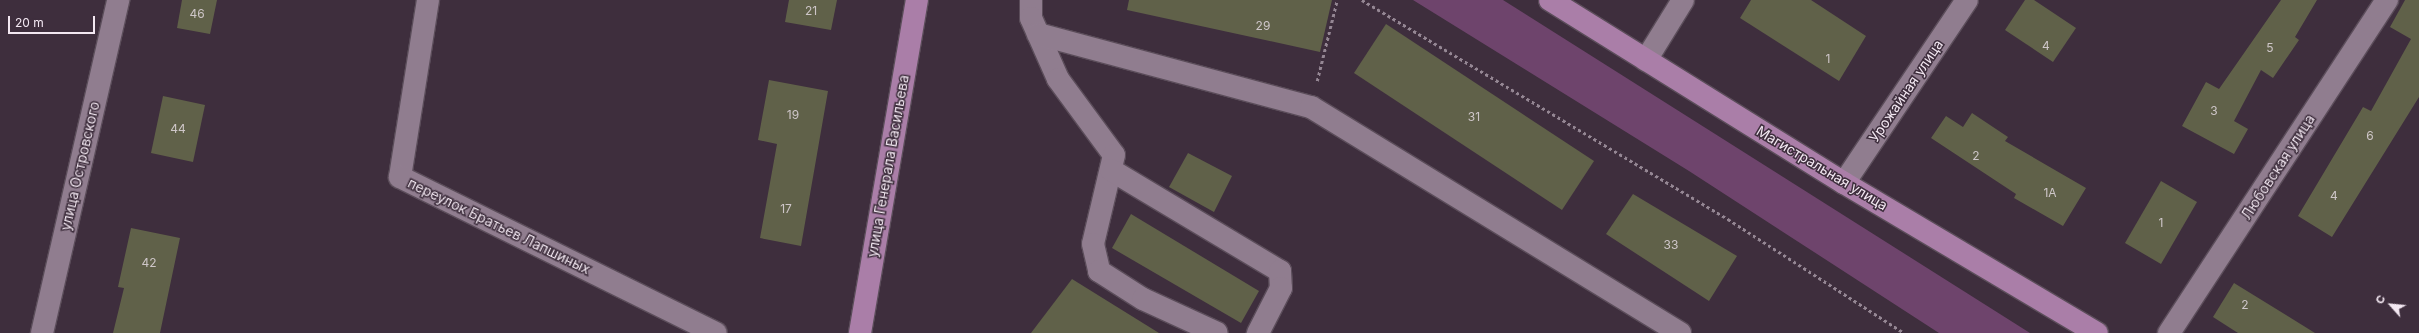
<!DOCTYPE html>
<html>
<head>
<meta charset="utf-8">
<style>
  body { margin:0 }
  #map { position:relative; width:2419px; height:333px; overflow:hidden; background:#3e2e3d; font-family:Inter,sans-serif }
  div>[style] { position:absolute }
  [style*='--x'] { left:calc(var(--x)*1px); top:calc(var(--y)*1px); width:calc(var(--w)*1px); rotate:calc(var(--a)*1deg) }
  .green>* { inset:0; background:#6e446c }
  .building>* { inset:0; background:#606149 }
  .path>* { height:2.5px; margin-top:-1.25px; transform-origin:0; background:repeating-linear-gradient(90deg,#958794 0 3px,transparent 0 6px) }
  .roads { filter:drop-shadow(1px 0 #5b4d5a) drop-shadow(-1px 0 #5b4d5a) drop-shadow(0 1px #5b4d5a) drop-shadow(0 -1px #5b4d5a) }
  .minor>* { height:22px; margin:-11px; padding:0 11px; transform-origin:11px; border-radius:11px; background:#907d8f }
  .major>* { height:22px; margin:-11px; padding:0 11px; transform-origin:11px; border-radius:11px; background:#aa7ea8 }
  span { translate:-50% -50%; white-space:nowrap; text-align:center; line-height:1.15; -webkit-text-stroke:3px #3e2e3d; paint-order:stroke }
  .number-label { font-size:12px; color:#cec6c8 }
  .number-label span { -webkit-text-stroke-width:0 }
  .street-label { font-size:14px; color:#f3e8f2 }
  .north { position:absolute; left:2371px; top:285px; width:40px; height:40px; -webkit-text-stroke:3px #3e2e3d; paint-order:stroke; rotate:297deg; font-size:11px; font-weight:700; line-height:16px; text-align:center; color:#f3e8f2 }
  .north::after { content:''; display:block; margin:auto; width:14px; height:18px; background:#f3e8f2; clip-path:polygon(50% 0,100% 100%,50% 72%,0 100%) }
  .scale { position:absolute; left:8px; top:16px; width:87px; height:18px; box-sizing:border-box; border:2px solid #f3e8f2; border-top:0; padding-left:5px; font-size:12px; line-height:14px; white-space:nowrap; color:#f3e8f2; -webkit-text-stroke:3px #3e2e3d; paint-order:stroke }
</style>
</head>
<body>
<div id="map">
  <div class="green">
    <i style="clip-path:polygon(1413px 0,1503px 0,2030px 333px,1939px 333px,1689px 171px)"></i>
  </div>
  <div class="building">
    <i style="clip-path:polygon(182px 0,217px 0,210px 34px,177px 28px)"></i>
    <i style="clip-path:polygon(789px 0,837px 0,831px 30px,785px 22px)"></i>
    <i style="clip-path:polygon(1129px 0,1332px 0,1320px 52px,1127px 10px)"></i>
    <i style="clip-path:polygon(1751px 0,1811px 0,1866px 36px,1839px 81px,1740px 18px)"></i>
    <i style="clip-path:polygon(2025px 0,2034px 0,2076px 28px,2053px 62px,2005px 30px)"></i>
    <i style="clip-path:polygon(2281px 0,2317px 0,2295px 37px,2299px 40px,2273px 78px,2261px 70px,2234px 121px,2248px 129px,2234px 154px,2182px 126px,2206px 82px,2219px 89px)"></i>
    <i style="clip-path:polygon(2405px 0,2419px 0,2419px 97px,2332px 237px,2298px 216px,2363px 107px,2371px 111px,2411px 39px,2390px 27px)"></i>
    <i style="clip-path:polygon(1386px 24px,1594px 161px,1562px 210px,1354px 73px)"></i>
    <i style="clip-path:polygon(769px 80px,828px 91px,801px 246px,760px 238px,777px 144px,758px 140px)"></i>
    <i style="clip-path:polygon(163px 96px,205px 105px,193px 162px,151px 153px)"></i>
    <i style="clip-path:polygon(1972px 113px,2008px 137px,2005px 141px,2086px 188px,2063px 226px,2014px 198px,2016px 194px,1931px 138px,1946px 116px,1963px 127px)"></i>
    <i style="clip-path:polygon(1188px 153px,1232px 176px,1214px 212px,1169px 187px)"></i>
    <i style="clip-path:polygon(2161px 181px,2197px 202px,2161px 264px,2125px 243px)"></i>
    <i style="clip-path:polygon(1633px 194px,1737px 256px,1709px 301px,1606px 234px)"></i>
    <i style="clip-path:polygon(1131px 214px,1259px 291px,1241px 323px,1112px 248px)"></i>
    <i style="clip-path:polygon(131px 228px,180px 238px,160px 333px,113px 333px,124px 288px,118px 287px)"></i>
    <i style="clip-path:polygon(1072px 279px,1159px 333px,1031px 333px)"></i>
    <i style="clip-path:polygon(2234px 283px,2315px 333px,2238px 333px,2213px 317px)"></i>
  </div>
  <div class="path">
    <i style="--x:1362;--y:0;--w:427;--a:30.9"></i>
    <i style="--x:1728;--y:219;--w:210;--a:32.9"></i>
    <i style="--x:1317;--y:81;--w:83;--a:-76.1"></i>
  </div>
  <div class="roads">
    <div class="minor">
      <i style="--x:428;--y:0;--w:179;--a:99"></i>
      <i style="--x:400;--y:177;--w:352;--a:26.3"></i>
      <i style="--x:1031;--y:0;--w:18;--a:90"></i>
      <i style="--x:1031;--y:18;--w:67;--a:66.1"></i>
      <i style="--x:1058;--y:79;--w:94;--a:53.6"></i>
      <i style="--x:1114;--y:155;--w:91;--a:103.3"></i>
      <i style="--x:1093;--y:244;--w:28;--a:77"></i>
      <i style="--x:1099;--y:271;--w:52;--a:32.5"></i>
      <i style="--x:1143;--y:299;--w:81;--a:24.7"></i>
      <i style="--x:1038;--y:34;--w:283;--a:15"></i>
      <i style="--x:1311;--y:107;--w:433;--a:31.5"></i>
      <i style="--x:1646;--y:60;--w:70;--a:-58.3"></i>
      <i style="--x:1111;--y:170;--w:197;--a:30.9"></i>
      <i style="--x:1280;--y:271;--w:17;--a:87"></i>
      <i style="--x:1281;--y:288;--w:51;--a:117.1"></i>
      <i style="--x:1844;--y:183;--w:220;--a:-56.1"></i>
      <i style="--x:42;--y:333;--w:342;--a:-77.1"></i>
      <i style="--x:2169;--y:333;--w:398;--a:-56.8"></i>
    </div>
    <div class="major">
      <i style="--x:1550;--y:0;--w:346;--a:31.9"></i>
      <i style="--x:1844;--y:183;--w:294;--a:30.7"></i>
      <i style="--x:860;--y:333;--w:338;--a:-80.3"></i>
    </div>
  </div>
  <div class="number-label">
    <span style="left:811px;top:11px">21</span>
    <span style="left:197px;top:14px">46</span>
    <span style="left:1263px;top:26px">29</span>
    <span style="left:2046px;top:46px">4</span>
    <span style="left:2270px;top:48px">5</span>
    <span style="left:1828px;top:59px">1</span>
    <span style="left:2214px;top:111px">3</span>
    <span style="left:793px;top:115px">19</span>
    <span style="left:1474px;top:117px">31</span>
    <span style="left:178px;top:129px">44</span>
    <span style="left:2370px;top:136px">6</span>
    <span style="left:1976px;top:156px">2</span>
    <span style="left:2050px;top:193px">1А</span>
    <span style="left:2334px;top:196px">4</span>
    <span style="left:786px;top:209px">17</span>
    <span style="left:2161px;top:223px">1</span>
    <span style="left:1671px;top:245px">33</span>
    <span style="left:149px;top:263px">42</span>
    <span style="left:2245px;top:305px">2</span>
  </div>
  <div class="street-label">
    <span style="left:1906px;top:91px;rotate:-56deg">Урожайная улица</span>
    <span style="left:80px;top:166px;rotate:-77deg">улица Островского</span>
    <span style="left:888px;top:166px;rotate:-80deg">улица Генерала Васильева</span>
    <span style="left:2278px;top:167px;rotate:-57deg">Любовская улица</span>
    <span style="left:1822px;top:168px;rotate:31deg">Магистральная улица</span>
    <span style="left:499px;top:226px;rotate:26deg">переулок Братьев Лапшиных</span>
  </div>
  <div class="north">С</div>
  <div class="scale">20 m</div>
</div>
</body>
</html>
